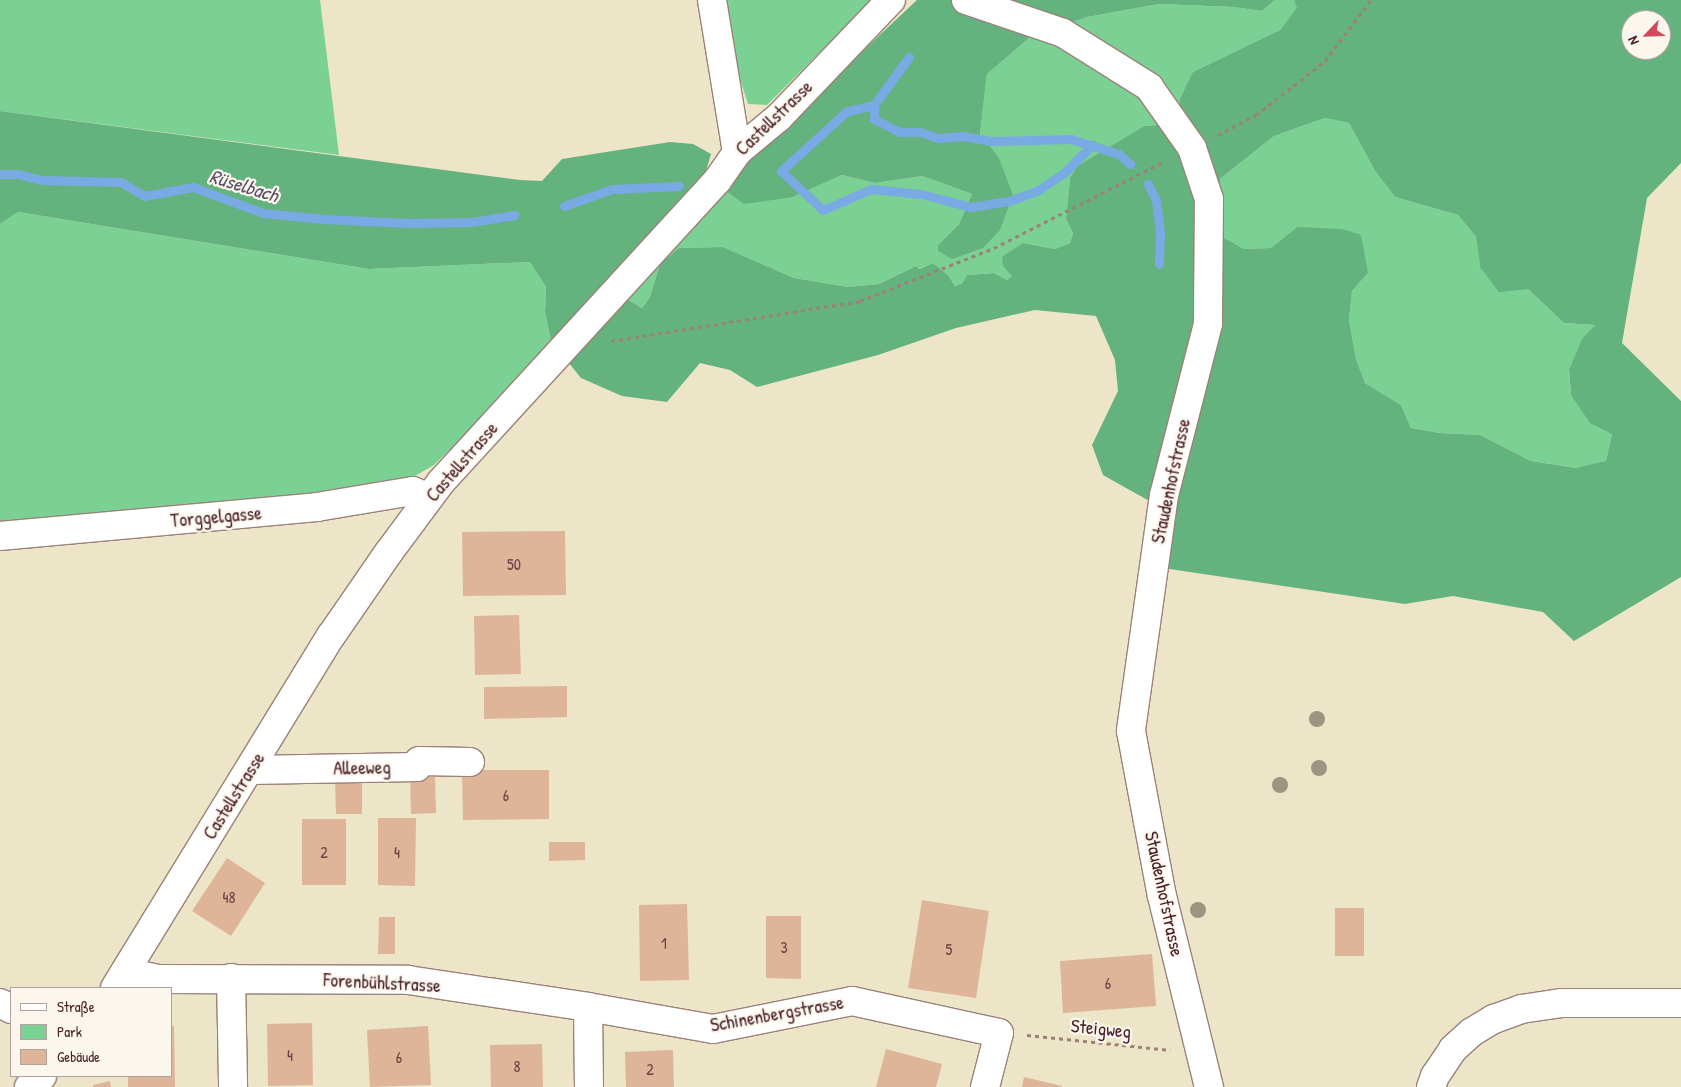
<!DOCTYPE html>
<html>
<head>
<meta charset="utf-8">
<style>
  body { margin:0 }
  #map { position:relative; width:1681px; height:1087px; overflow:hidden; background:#ece5c7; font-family:"Patrick Hand",sans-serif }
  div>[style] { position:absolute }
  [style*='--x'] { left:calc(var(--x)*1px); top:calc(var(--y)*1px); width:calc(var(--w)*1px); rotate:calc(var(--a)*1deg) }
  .green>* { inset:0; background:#7bd094 }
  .forest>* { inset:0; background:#64b27e }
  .stream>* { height:9px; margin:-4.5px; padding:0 4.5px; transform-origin:4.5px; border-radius:4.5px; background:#79aae4 }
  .building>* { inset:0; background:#deb599 }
  .path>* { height:3px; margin-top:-1.5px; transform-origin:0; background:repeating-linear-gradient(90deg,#9b8279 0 4px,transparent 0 8px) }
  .roads { filter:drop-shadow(1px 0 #9b8279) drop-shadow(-1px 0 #9b8279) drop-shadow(0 1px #9b8279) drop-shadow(0 -1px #9b8279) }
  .minor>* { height:28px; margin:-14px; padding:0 14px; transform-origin:14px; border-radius:14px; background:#fff }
  .trees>* { width:16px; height:16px; margin:-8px; border-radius:50%; background:#9b9582 }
  span { translate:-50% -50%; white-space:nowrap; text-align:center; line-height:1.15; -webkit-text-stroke:4.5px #fbf7ec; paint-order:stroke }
  .number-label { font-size:16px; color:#6f4446 }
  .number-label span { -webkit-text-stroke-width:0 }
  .street-label { font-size:19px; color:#4a1f2b }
  .water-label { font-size:20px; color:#5a506c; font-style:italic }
  .legend { position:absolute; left:10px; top:987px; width:162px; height:90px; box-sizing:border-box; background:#fbf7ec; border:1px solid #b4a19f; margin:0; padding:6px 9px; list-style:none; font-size:15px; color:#4a1f2b }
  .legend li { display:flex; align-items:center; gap:10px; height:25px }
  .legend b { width:25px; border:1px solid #b4a19f }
  .north { position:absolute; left:1621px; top:10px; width:50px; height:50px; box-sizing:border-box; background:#fbf7ec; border:1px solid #b4a19f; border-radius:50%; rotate:246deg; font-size:14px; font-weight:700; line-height:20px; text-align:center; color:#4a1f2b }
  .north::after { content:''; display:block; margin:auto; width:18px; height:22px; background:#d1495b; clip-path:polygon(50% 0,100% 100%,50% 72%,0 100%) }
</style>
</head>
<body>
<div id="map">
  <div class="green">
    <i style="clip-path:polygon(0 0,320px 0,339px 155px,0 111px)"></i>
    <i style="clip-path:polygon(719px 0,872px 0,767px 105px,748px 104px,724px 30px)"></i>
    <i style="clip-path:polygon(1275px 0,1294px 0,1298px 8px,1280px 30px,1193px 72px,1179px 118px,1158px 125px,1144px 126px,1077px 166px,1070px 178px,1066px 219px,1073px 233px,1070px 243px,1055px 249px,1023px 243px,1012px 276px,1007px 280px,994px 273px,967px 275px,962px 285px,955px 286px,948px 275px,933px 263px,918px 269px,916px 266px,879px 284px,848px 287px,794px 278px,723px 247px,679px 248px,660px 264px,650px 297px,642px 308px,625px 298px,725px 190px,793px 197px,842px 175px,875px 183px,922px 176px,972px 194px,959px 224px,938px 245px,952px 259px,998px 156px,980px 134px,987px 74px,1029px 38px,1087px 17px,1159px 4px,1233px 7px,1262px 11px)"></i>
    <i style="clip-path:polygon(1325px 118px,1349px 123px,1375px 171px,1395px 197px,1458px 215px,1476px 237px,1480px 267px,1528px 289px,1564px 323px,1595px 325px,1582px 340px,1569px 371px,1571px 395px,1612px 434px,1606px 462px,1576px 468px,1531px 461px,1480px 435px,1440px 433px,1411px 428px,1401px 405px,1365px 383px,1356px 359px,1349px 320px,1352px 291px,1368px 273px,1297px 227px,1271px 248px,1244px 249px,1221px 236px,1220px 179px,1274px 136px)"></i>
    <i style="clip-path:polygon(18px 212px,369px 269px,530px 262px,546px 287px,545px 312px,551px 341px,472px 428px,434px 465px,413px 477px,377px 487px,306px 498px,0 526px,0 224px)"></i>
  </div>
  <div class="forest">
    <i style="clip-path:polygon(917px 0,1275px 0,1262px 11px,1233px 7px,1159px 4px,1087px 17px,1029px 38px,987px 74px,980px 134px,998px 156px,1013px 195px,1000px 230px,983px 248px,952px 259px,938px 251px,938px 245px,959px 224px,972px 194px,922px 176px,875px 183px,842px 175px,793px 197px,744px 204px,725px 190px,741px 165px)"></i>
    <i style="clip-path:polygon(evenodd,1294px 0,1681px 0,1681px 163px,1647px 198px,1622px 343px,1681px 401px,1681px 577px,1574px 641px,1543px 612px,1453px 596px,1405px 604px,1163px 568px,1176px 516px,1103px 475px,1092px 445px,1118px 391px,1115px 360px,1096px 316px,1035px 310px,956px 328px,878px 355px,757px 387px,730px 370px,700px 363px,667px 402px,622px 396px,581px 378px,551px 341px,545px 312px,546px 287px,530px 262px,369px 269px,18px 212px,0 224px,0 111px,520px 180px,542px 181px,562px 159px,670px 142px,693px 144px,711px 154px,706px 171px,625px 298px,642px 308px,650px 297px,660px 264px,679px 248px,723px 247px,794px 278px,848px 287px,879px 284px,916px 266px,919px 269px,933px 263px,948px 275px,955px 286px,962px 284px,967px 275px,994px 273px,1007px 280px,1012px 276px,1003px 266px,1002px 257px,1023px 243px,1055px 249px,1070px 243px,1073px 233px,1066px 219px,1070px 178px,1077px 166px,1144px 126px,1158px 125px,1179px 118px,1180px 99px,1193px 72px,1280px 30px,1297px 8px,1294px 0,1631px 20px,1661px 20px,1661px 50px,1631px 50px,1631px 20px,1294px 0,1325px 118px,1349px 123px,1375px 171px,1395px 197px,1458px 215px,1476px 237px,1480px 267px,1499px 292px,1528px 289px,1564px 323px,1595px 325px,1582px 339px,1569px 370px,1571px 395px,1590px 423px,1612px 434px,1606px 461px,1576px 468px,1531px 461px,1480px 435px,1440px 433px,1411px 428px,1401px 405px,1365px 383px,1356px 359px,1349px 320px,1352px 291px,1368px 273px,1361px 235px,1342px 229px,1297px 227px,1271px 248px,1244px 249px,1221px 236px,1220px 179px,1274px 136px,1325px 118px)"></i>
  </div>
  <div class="stream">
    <i style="--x:909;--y:57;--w:59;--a:126.1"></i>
    <i style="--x:874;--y:105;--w:28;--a:167"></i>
    <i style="--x:847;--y:111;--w:89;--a:137.7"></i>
    <i style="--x:781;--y:171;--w:57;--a:42.9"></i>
    <i style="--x:823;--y:210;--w:52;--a:-23.6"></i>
    <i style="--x:871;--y:189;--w:50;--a:5.7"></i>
    <i style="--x:921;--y:194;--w:52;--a:14.6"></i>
    <i style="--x:971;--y:207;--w:38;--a:-9"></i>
    <i style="--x:1009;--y:201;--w:30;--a:-20"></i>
    <i style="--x:1037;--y:191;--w:32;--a:-34"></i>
    <i style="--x:1064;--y:173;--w:40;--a:-45"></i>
    <i style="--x:874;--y:105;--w:14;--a:90"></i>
    <i style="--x:874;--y:119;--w:29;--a:27"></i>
    <i style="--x:900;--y:132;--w:20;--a:0"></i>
    <i style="--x:920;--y:132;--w:20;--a:18"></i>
    <i style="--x:939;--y:138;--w:24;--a:-5"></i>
    <i style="--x:963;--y:136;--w:28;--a:10"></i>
    <i style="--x:991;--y:141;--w:80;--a:-1.4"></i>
    <i style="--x:1071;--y:139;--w:50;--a:17.4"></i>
    <i style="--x:1119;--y:154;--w:15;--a:42"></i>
    <i style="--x:0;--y:174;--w:18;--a:0"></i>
    <i style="--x:18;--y:174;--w:25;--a:14"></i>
    <i style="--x:42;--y:180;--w:79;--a:1.5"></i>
    <i style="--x:121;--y:182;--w:27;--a:31"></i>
    <i style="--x:144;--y:196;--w:50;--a:-10.4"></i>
    <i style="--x:193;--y:187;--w:75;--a:20.4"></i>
    <i style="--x:263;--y:213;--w:61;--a:5.6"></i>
    <i style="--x:324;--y:219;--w:86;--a:2.7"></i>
    <i style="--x:410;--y:223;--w:61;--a:-0.9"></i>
    <i style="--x:471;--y:222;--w:44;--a:-9.2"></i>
    <i style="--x:1148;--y:184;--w:18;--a:63"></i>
    <i style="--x:1156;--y:200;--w:33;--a:83"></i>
    <i style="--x:1160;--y:233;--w:31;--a:92"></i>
    <i style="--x:564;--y:206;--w:51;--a:-19.5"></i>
    <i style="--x:612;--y:189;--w:67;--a:-2.6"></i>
  </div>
  <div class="building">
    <i style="clip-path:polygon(565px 531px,566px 595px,463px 596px,462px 532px)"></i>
    <i style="clip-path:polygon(519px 615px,521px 674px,475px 675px,474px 616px)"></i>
    <i style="clip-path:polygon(567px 686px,567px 717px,484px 719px,484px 687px)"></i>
    <i style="clip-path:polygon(462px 770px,549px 770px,549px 819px,463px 820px)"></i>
    <i style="clip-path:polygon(410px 777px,435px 777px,436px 813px,411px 814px)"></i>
    <i style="clip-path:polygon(335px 779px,362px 779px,362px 814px,336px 814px)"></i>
    <i style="clip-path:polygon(378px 818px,416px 818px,415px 886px,378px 885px)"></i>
    <i style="clip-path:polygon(302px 819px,346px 819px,346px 885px,302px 885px)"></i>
    <i style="clip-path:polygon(549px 842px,585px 842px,585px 860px,549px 861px)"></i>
    <i style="clip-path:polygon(227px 858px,265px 883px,231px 936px,192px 911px)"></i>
    <i style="clip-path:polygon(922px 900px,989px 911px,976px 998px,908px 988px)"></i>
    <i style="clip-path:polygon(687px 904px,689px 980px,640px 981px,639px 905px)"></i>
    <i style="clip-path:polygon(1335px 908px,1364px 908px,1364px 956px,1335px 956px)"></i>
    <i style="clip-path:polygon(766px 916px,801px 916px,801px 979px,766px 978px)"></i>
    <i style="clip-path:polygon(379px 917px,395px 917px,395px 954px,378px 954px)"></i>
    <i style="clip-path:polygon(1152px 954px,1156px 1006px,1063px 1013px,1060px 961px)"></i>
    <i style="clip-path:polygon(312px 1023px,313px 1085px,268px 1086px,267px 1024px)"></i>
    <i style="clip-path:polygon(171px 1026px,174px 1026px,175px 1087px,128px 1087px,128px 1076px,171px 1076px)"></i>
    <i style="clip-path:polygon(428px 1026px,431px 1085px,370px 1087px,367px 1030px)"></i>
    <i style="clip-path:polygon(542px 1044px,543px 1087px,491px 1087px,490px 1045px)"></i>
    <i style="clip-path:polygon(886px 1049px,942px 1064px,936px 1087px,876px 1087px)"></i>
    <i style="clip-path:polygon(673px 1050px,674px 1087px,626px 1087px,625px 1052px)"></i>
    <i style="clip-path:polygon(1024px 1077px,1062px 1086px,1062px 1087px,1022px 1087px)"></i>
    <i style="clip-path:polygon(110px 1081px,111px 1087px,93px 1087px,93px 1085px)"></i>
  </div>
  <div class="path">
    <i style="--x:1218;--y:135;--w:43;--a:-27.8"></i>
    <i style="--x:1256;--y:115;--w:88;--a:-38"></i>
    <i style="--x:1325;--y:61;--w:76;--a:-53"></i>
    <i style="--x:611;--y:341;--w:252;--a:-9.1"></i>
    <i style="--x:860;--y:301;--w:144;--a:-21.6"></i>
    <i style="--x:994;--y:248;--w:192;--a:-27"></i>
    <i style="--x:1027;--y:1035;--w:144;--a:6"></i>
  </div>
  <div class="roads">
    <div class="minor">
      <i style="--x:712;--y:0;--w:154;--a:80.7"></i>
      <i style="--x:966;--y:0;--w:102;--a:18.8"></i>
      <i style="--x:1063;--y:33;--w:102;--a:32.1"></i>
      <i style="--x:1149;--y:87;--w:75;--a:54.8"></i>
      <i style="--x:1192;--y:148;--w:54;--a:71.6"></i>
      <i style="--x:1209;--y:199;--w:125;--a:90.5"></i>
      <i style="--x:1208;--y:324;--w:177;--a:104.4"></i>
      <i style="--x:1164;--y:495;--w:238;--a:98"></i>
      <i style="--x:1131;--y:731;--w:168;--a:79.4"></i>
      <i style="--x:1162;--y:896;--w:197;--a:76.2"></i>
      <i style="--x:0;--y:536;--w:318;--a:-5.2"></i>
      <i style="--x:317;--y:507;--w:97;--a:-9.5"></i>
      <i style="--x:413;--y:491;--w:17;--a:24"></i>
      <i style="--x:250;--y:770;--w:167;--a:-1"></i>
      <i style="--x:417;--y:767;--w:6;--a:-72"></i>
      <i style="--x:419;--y:761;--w:51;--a:1.1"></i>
      <i style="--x:125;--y:972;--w:35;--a:12"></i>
      <i style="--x:159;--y:979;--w:249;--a:0.2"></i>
      <i style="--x:408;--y:980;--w:182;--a:8.5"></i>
      <i style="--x:588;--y:1007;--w:80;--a:89.3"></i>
      <i style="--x:231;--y:978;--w:109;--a:88.9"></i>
      <i style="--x:115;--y:988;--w:413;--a:-58.5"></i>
      <i style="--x:331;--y:636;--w:102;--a:-55.4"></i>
      <i style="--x:389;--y:552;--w:87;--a:-53.4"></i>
      <i style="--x:441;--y:482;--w:408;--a:-47.5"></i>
      <i style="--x:717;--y:181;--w:35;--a:-55"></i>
      <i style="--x:737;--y:152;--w:55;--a:-39.8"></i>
      <i style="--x:779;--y:117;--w:162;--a:-46.3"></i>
      <i style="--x:0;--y:1003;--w:13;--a:29"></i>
      <i style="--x:588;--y:1007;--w:127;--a:10"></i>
      <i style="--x:713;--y:1029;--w:142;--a:-11.4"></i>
      <i style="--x:852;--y:1001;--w:150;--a:12.3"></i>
      <i style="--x:999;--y:1033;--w:56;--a:104.5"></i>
      <i style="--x:29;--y:1087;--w:17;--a:-40"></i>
      <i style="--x:1431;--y:1087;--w:12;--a:-70"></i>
      <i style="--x:1435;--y:1076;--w:32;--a:-56"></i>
      <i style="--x:1453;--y:1049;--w:25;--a:-42"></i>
      <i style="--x:1472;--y:1032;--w:26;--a:-31"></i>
      <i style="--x:1494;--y:1019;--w:29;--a:-20"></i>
      <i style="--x:1521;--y:1009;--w:40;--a:-8.5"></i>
      <i style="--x:1561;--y:1003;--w:120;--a:0"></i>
    </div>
  </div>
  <div class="trees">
    <i style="left:1317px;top:719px"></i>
    <i style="left:1319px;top:768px"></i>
    <i style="left:1280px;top:785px"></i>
    <i style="left:1198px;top:910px"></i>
  </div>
  <div class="number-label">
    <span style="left:514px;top:564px">50</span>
    <span style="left:506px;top:795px">6</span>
    <span style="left:324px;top:852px">2</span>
    <span style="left:397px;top:852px">4</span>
    <span style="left:229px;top:897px">48</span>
    <span style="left:664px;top:943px">1</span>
    <span style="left:784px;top:947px">3</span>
    <span style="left:949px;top:949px">5</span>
    <span style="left:1108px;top:983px">6</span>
    <span style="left:290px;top:1055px">4</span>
    <span style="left:399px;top:1057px">6</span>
    <span style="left:517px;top:1066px">8</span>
    <span style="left:650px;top:1069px">2</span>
  </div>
  <div class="street-label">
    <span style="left:774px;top:118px;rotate:-44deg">Castellstrasse</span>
    <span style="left:462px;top:462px;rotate:-49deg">Castellstrasse</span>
    <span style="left:1171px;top:481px;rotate:-78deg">Staudenhofstrasse</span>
    <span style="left:216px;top:517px;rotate:-5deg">Torggelgasse</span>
    <span style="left:362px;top:768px;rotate:-1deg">Alleeweg</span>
    <span style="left:234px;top:796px;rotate:-58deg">Castellstrasse</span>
    <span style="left:1164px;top:894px;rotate:78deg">Staudenhofstrasse</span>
    <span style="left:382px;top:983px;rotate:3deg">Forenbühlstrasse</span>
    <span style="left:777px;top:1014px;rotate:-10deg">Schinenbergstrasse</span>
    <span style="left:1101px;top:1029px;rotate:6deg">Steigweg</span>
  </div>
  <div class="water-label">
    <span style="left:244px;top:185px;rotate:17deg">Rüselbach</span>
  </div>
  <ul class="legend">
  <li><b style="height:6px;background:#fff"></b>Straße</li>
  <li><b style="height:14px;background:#7bd094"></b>Park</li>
  <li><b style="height:14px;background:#deb599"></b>Gebäude</li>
  </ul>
  <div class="north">N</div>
</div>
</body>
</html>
